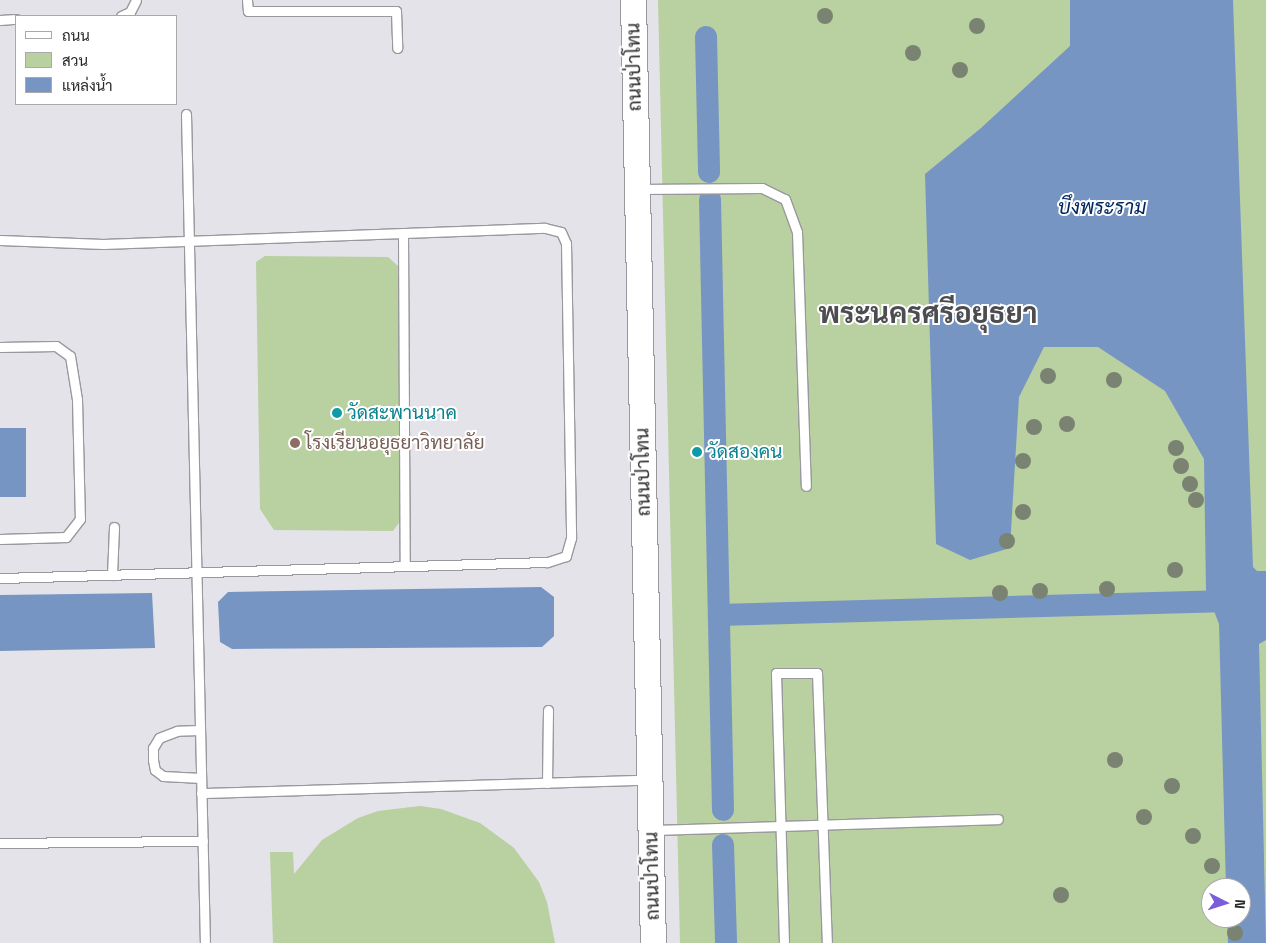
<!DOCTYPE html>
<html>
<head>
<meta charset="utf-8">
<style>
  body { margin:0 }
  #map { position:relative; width:1266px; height:943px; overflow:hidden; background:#e3e3e9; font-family:"Space Grotesk",Sarabun,sans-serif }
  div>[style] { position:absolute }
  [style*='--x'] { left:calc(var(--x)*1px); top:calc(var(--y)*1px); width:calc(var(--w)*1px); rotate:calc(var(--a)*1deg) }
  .green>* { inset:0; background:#b9d0a0 }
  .water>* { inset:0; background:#7795c3 }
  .canal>* { height:22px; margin:-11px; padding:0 11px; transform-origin:11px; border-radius:11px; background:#7795c3 }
  .roads { filter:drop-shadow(1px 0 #98989d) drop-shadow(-1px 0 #98989d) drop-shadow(0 1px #98989d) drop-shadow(0 -1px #98989d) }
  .lane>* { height:9px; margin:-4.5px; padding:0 4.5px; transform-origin:4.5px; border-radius:4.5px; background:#fff }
  .secondary>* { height:25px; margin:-12.5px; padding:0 12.5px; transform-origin:12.5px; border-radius:12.5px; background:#fff }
  .trees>* { width:16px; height:16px; margin:-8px; border-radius:50%; background:#7a8371 }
  .dots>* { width:14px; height:14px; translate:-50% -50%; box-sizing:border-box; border:2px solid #fff; border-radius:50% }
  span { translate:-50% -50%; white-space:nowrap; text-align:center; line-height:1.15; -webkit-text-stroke:4px #fff; paint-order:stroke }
  .street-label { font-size:19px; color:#28282a }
  .culture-label { font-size:19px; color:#0d838f }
  .left { translate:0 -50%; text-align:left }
  .education-label { font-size:19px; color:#785e54 }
  .water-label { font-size:20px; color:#032860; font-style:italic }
  .town-label { font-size:29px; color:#4c4c51; font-weight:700 }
  .legend { position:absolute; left:15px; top:15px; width:162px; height:90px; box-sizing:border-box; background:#fff; border:1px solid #a9a9aa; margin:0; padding:6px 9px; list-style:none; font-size:15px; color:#28282a }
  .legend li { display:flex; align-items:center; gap:10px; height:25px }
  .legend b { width:25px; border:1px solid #a9a9aa }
  .north { position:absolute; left:1201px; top:878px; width:50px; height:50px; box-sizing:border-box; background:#fff; border:1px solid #a9a9aa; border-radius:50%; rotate:95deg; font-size:14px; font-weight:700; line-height:20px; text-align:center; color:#28282a }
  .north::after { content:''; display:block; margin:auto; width:18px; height:22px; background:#7b5fda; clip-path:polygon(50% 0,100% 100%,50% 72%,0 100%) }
</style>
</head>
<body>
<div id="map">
  <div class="green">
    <i style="clip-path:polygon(evenodd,658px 0,1266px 0,1266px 943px,680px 943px,658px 0,1211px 888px,1241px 888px,1241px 918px,1211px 918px,1211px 888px)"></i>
    <i style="clip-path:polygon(265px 256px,388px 257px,398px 266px,401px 520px,393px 531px,274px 530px,260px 509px,256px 262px)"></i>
    <i style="clip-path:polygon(420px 806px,441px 809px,480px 823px,514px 848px,539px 882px,547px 902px,555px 943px,273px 943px,270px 852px,293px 852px,294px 874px,322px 840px,358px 818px,378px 811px)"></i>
  </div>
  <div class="water">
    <i style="clip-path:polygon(1070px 0,1233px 0,1253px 567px,1257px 571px,1266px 571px,1266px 640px,1259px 644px,1266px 943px,1228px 943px,1227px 918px,1241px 918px,1241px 888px,1226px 888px,1219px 624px,1206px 590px,1204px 459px,1165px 391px,1098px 347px,1044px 347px,1019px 397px,1010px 548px,970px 560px,936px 544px,925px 174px,981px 128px,1070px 46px)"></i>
    <i style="clip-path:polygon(0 428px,26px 428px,26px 497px,0 497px)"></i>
    <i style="clip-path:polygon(541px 587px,554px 597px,554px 636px,542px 647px,232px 649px,220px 642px,218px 602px,228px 592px)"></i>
    <i style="clip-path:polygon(152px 593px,155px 648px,0 651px,0 595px)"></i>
  </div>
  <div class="canal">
    <i style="--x:706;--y:37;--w:135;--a:88.7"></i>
    <i style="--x:710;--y:200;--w:610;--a:88.78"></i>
    <i style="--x:719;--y:615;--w:547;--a:-1.57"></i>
    <i style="--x:723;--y:845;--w:98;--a:88.2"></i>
  </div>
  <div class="roads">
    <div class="lane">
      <i style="--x:247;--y:0;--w:11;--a:85"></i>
      <i style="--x:248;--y:11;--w:148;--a:0"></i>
      <i style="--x:396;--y:11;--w:37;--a:88"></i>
      <i style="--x:121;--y:16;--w:10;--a:-24"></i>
      <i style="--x:130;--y:12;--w:13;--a:-63"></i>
      <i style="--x:0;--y:20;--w:16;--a:-4"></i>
      <i style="--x:186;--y:114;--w:829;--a:88.69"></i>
      <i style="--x:639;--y:189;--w:123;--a:-0.5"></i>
      <i style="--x:762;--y:188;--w:25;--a:26"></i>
      <i style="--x:785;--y:199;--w:35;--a:70"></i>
      <i style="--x:797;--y:232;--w:254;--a:88"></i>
      <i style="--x:403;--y:234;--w:331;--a:89.7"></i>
      <i style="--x:0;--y:240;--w:103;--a:2.2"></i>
      <i style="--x:103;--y:244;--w:442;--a:-2.1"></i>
      <i style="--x:545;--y:228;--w:16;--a:14"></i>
      <i style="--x:561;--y:232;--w:12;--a:66"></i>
      <i style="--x:566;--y:243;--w:295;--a:89"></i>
      <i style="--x:571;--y:538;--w:19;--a:106"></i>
      <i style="--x:566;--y:556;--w:20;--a:162"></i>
      <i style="--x:547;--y:562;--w:547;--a:178.32"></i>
      <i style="--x:0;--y:347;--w:56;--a:-1"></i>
      <i style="--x:56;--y:346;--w:17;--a:36"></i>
      <i style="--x:70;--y:356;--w:44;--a:80.8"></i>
      <i style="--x:77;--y:399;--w:120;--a:88.6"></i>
      <i style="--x:80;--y:519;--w:23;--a:128"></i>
      <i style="--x:66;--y:537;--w:66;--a:178.3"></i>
      <i style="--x:112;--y:575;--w:48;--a:-87.6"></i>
      <i style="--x:200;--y:730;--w:23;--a:178"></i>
      <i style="--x:177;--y:731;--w:19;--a:159"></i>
      <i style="--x:159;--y:738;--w:12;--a:121"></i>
      <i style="--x:153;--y:748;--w:12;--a:90"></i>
      <i style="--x:153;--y:760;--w:10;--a:79"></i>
      <i style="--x:155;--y:770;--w:10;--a:37"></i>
      <i style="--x:163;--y:776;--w:38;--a:3"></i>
      <i style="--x:547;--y:783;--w:73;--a:-89.2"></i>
      <i style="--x:201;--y:793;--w:447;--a:-1.7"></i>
      <i style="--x:651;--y:830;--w:347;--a:-1.8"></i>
      <i style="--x:0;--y:843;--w:203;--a:-0.6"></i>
      <i style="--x:784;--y:943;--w:270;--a:-91.7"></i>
      <i style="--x:776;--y:673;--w:41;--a:0"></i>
      <i style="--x:817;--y:673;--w:270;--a:87.9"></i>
    </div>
    <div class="secondary">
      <i style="--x:633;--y:0;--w:943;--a:88.79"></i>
    </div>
  </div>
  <div class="trees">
    <i style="left:825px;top:16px"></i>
    <i style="left:977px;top:26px"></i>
    <i style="left:913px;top:53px"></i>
    <i style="left:960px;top:70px"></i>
    <i style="left:1048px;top:376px"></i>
    <i style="left:1114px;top:380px"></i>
    <i style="left:1067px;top:424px"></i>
    <i style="left:1034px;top:427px"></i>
    <i style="left:1176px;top:448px"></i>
    <i style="left:1023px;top:461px"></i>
    <i style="left:1181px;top:466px"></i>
    <i style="left:1190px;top:484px"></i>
    <i style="left:1196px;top:500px"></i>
    <i style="left:1023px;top:512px"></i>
    <i style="left:1007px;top:541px"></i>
    <i style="left:1175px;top:570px"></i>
    <i style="left:1107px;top:589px"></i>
    <i style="left:1040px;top:591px"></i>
    <i style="left:1000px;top:593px"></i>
    <i style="left:1115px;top:760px"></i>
    <i style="left:1172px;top:786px"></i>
    <i style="left:1144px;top:817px"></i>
    <i style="left:1193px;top:836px"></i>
    <i style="left:1212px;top:866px"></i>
    <i style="left:1061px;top:895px"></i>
    <i style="left:1235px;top:933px"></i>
  </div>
  <div class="dots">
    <i style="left:337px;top:413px;background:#0f9aa8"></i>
    <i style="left:295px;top:443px;background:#8d6e63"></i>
    <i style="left:697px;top:452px;background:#0f9aa8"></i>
  </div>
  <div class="street-label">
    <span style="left:634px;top:67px;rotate:-91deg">ถนนป่าโทน</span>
    <span style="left:643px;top:472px;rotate:-91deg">ถนนป่าโทน</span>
    <span style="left:652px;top:876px;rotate:-91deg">ถนนป่าโทน</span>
  </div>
  <div class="culture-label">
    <span class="left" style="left:347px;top:413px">วัดสะพานนาค</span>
    <span class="left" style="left:707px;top:452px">วัดสองคน</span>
  </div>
  <div class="education-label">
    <span class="left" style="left:305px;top:443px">โรงเรียนอยุธยาวิทยาลัย</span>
  </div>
  <div class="water-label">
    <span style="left:1102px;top:207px">บึงพระราม</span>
  </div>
  <div class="town-label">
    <span style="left:928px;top:313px">พระนครศรีอยุธยา</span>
  </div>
  <ul class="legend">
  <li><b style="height:6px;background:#fff"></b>ถนน</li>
  <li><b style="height:14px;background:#b9d0a0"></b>สวน</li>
  <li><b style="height:14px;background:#7795c3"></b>แหล่งน้ำ</li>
  </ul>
  <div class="north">N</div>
</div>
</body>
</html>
